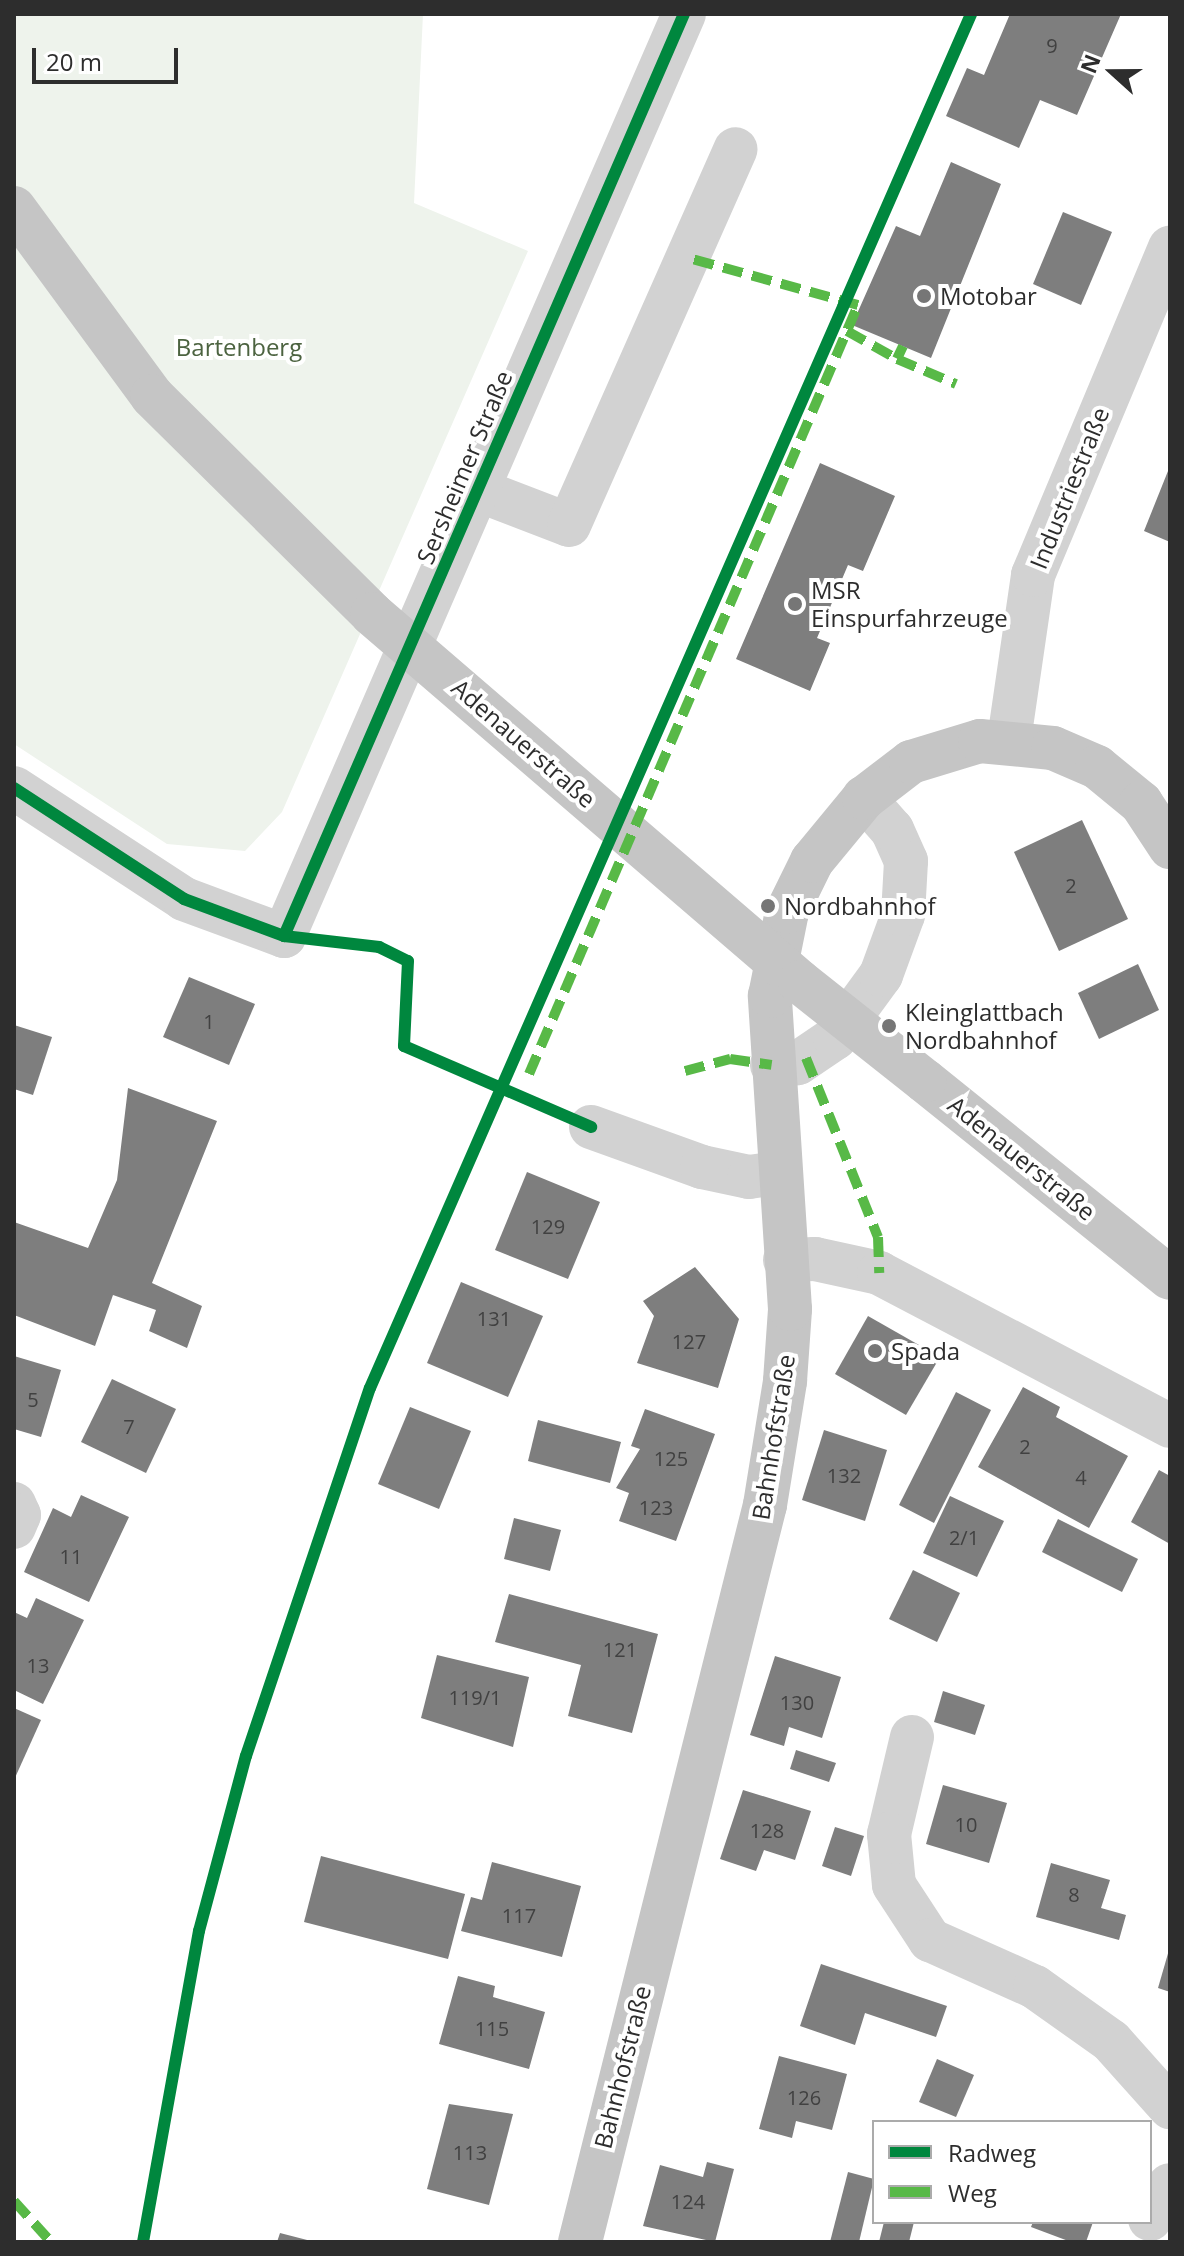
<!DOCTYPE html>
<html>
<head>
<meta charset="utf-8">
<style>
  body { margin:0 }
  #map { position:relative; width:1184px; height:2256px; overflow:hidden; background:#fff; font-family:"Open Sans",sans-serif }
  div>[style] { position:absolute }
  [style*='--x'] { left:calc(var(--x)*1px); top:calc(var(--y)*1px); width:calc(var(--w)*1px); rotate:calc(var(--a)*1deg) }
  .green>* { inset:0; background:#eef3ec }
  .building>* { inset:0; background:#7e7e7e }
  .minor>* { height:44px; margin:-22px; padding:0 22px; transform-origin:22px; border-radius:22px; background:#d2d2d2 }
  .major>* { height:44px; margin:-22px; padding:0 22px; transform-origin:22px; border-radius:22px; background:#c5c5c5 }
  .major-bridge>* { height:44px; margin:-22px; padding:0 22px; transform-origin:22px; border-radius:22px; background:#c5c5c5 }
  .quiet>* { height:10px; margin-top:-5px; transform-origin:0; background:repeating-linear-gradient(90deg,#58b947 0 20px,transparent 0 30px) }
  .cycleway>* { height:12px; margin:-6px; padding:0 6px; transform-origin:6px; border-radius:6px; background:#00873e }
  .dots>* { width:22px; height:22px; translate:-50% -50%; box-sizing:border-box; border:4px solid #fff; border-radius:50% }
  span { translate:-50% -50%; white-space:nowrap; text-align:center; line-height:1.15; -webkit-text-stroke:8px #fff; paint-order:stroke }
  .number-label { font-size:20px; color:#414141 }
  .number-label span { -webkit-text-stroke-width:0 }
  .poi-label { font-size:24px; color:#2d2d2d }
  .left { translate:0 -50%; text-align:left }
  .park-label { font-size:24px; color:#4c6340 }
  .street-label { font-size:24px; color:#2d2d2d }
  .frame { position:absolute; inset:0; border:16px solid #2d2d2d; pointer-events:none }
  .legend { position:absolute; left:872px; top:2120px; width:280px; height:104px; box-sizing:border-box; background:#fff; border:2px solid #ababab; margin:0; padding:10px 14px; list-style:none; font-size:24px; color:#2d2d2d }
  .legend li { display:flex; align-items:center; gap:16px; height:40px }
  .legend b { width:40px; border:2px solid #ababab }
  .north { position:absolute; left:1072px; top:32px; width:80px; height:80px; -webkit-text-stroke:6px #fff; paint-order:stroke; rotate:291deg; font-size:22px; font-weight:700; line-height:32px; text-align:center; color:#2d2d2d }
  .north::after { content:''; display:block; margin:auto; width:28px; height:36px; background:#2d2d2d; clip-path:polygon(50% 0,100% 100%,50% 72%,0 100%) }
  .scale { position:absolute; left:32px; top:48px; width:146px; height:36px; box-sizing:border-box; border:4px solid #2d2d2d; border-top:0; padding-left:10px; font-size:24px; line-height:28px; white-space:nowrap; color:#2d2d2d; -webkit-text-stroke:6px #fff; paint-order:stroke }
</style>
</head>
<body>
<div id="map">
  <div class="green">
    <i style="clip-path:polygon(14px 14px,423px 14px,414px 203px,528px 251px,282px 812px,245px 851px,167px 844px,14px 744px)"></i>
  </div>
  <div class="building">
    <i style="clip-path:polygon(1010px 14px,1121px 14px,1077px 115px,1040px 100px,1019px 148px,946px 116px,967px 68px,984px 75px)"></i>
    <i style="clip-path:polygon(951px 162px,1001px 184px,931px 358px,852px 325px,896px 226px,920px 236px)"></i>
    <i style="clip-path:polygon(1063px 212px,1112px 232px,1081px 305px,1033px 284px)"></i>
    <i style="clip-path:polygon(820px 463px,895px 496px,863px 571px,848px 565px,817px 638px,830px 643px,810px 691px,736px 659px)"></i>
    <i style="clip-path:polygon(1170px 466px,1170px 542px,1144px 531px)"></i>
    <i style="clip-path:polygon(1082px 820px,1128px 919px,1059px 951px,1014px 852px)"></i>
    <i style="clip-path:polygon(1138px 964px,1159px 1010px,1099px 1039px,1078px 993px)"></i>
    <i style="clip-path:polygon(189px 977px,255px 1004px,229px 1065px,163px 1037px)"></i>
    <i style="clip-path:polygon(14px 1025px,52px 1037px,33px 1095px,14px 1089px)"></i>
    <i style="clip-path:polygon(128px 1088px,217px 1121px,152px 1283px,202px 1306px,187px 1348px,149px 1331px,156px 1310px,113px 1295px,95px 1346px,14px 1315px,14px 1222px,88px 1248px,117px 1180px)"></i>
    <i style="clip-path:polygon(527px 1172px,600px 1202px,568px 1279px,495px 1250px)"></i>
    <i style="clip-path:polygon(695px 1267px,739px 1319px,718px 1388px,637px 1363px,654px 1316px,643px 1301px)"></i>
    <i style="clip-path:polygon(461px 1282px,543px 1316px,508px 1397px,427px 1363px)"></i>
    <i style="clip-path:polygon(868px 1316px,940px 1357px,906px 1415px,835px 1374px)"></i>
    <i style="clip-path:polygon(14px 1356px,61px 1370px,41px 1437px,14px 1429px)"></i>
    <i style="clip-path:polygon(112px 1379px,176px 1409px,146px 1473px,81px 1442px)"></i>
    <i style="clip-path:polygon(1023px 1387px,1060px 1407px,1056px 1417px,1128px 1456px,1089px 1528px,978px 1467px)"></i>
    <i style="clip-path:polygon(956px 1392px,991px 1410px,934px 1523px,899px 1505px)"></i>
    <i style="clip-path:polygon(410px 1407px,471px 1431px,439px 1509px,378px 1484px)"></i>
    <i style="clip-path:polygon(645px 1409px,715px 1434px,676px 1541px,619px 1521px,629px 1493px,616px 1488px,640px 1449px,631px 1446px)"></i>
    <i style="clip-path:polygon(538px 1420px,621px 1442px,610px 1483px,528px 1461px)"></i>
    <i style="clip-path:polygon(824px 1430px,887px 1450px,865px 1521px,802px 1500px)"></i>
    <i style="clip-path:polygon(1159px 1470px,1170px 1476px,1170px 1544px,1131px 1522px)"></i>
    <i style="clip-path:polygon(81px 1495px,129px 1517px,89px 1602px,24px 1572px,53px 1508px,71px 1517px)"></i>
    <i style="clip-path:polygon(950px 1496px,1004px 1521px,977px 1577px,923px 1553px)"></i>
    <i style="clip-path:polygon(514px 1518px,561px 1530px,550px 1571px,504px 1559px)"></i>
    <i style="clip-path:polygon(1058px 1519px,1138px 1559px,1122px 1592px,1042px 1552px)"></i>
    <i style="clip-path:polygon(913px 1570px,960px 1593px,937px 1642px,889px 1619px)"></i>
    <i style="clip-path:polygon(509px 1594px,658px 1634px,632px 1733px,568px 1716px,581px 1665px,495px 1642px)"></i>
    <i style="clip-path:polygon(36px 1598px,84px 1620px,43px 1704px,14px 1690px,14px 1612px,27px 1618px)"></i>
    <i style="clip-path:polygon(437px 1655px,529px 1677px,513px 1747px,421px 1718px)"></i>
    <i style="clip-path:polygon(775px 1656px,841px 1677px,822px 1738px,789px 1727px,784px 1746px,750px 1735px)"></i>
    <i style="clip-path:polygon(943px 1691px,985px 1705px,975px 1735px,934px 1722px)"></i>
    <i style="clip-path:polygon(14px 1708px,41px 1720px,14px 1780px)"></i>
    <i style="clip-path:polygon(796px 1750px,836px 1763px,829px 1782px,790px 1769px)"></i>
    <i style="clip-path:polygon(943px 1785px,1007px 1803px,989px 1863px,926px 1844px)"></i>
    <i style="clip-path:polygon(743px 1790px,811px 1811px,795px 1860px,764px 1850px,756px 1871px,720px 1859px)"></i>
    <i style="clip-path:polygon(835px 1827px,864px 1836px,851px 1876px,822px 1866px)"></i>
    <i style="clip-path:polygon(321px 1856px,465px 1894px,448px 1959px,304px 1922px)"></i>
    <i style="clip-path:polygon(492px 1862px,581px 1886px,562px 1957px,461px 1931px,471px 1897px,482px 1900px)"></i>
    <i style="clip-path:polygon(1051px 1863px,1110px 1880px,1101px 1908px,1126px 1915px,1119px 1940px,1036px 1917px)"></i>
    <i style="clip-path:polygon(1169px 1950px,1170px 1950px,1170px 1992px,1158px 1988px)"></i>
    <i style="clip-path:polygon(821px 1964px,947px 2006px,936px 2037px,865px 2013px,855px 2045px,800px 2026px)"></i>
    <i style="clip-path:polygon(458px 1976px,495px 1986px,493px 1997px,545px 2012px,529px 2069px,439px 2044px)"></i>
    <i style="clip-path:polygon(779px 2056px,847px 2074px,832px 2130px,796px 2121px,792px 2138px,759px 2129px)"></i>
    <i style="clip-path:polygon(937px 2059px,974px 2075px,956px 2117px,919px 2102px)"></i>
    <i style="clip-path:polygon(449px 2104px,513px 2114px,489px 2205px,427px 2189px)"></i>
    <i style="clip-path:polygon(707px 2162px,734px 2169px,715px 2242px,643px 2226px,660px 2165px,703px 2177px)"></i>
    <i style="clip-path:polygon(848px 2172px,874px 2179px,859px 2242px,830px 2242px)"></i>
    <i style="clip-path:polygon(884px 2222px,914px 2222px,909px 2242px,879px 2242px)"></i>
    <i style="clip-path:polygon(1033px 2222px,1093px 2222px,1086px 2242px,1071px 2242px,1031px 2227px)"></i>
    <i style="clip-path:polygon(280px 2233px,311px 2241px,311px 2242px,277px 2242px)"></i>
  </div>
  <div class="minor">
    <i style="--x:478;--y:490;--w:97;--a:21"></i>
    <i style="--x:569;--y:525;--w:411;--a:-66.1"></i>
    <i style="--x:1009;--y:740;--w:167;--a:-81.7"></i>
    <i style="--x:1033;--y:575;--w:355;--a:-67.3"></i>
    <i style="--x:14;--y:788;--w:203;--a:33.1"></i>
    <i style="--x:184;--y:899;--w:107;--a:20.3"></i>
    <i style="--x:284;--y:936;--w:1005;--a:-66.55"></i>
    <i style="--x:772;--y:1065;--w:26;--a:-4"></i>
    <i style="--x:798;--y:1063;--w:45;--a:-34"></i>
    <i style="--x:835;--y:1038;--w:78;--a:-53.9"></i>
    <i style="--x:881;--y:975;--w:64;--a:-69.9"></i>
    <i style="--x:903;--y:915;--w:54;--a:-86.8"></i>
    <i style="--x:906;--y:861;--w:34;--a:-114"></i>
    <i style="--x:892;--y:830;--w:43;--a:-131.2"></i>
    <i style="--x:591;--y:1127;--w:118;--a:19.8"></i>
    <i style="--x:702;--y:1167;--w:48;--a:12"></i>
    <i style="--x:749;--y:1177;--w:29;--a:-8"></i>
    <i style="--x:785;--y:1260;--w:30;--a:-2"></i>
    <i style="--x:815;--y:1259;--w:66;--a:12.3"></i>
    <i style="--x:879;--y:1273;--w:329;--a:27.7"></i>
    <i style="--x:14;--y:1504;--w:12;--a:66"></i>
    <i style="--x:19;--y:1515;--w:13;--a:113"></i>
    <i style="--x:912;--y:1737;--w:100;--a:103.3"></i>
    <i style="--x:889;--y:1834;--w:51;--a:84.4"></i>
    <i style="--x:894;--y:1885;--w:66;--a:56.8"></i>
    <i style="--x:930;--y:1940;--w:115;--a:24.1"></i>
    <i style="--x:1035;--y:1987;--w:93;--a:35.4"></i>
    <i style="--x:1111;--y:2041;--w:89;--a:48.2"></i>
    <i style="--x:1150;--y:2219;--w:39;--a:-60"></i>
  </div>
  <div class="major">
    <i style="--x:14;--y:208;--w:233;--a:53.7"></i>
    <i style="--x:152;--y:396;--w:310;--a:44.7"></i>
    <i style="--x:925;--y:1081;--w:314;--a:38.8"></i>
    <i style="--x:580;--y:2242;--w:760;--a:-75.91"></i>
    <i style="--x:765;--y:1505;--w:126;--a:-80.8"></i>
    <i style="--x:785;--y:1381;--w:72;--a:-86"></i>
    <i style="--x:790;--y:1309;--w:314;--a:-93.7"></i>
    <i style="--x:770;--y:996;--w:86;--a:-78.6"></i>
    <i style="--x:787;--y:912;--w:57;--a:-63.9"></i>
    <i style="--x:812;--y:861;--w:82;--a:-50.5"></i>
    <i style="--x:864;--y:798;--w:59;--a:-37.5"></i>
    <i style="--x:911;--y:762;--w:72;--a:-16.9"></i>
    <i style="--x:980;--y:741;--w:73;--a:5.5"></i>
    <i style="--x:1053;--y:748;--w:48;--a:23.4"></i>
    <i style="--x:1097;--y:767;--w:57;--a:39.3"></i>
    <i style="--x:1141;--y:803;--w:53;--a:56.6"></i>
  </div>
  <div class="major-bridge">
    <i style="--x:372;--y:614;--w:564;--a:40.69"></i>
    <i style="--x:800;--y:982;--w:159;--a:38.4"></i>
  </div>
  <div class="quiet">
    <i style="--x:847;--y:331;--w:57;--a:29.2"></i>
    <i style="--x:903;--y:346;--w:14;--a:115"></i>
    <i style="--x:897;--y:359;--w:64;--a:23"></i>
    <i style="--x:806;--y:1058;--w:193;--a:68.1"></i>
    <i style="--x:878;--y:1237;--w:36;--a:88"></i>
    <i style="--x:685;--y:1071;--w:47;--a:-14.9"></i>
    <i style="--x:730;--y:1059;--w:42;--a:8.1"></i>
    <i style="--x:529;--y:1074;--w:836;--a:-66.84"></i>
    <i style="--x:858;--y:305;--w:175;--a:-164.5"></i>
    <i style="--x:14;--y:2201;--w:55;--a:47.9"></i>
  </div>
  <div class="cycleway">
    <i style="--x:14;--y:788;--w:203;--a:33.1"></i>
    <i style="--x:184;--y:899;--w:107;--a:20.3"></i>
    <i style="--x:284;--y:936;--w:96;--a:6.6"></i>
    <i style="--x:379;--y:947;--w:32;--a:26"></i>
    <i style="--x:408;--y:961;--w:85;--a:92.7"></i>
    <i style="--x:404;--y:1046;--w:204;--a:23.4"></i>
    <i style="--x:284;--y:936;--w:1005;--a:-66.55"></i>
    <i style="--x:143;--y:2242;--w:316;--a:-79.8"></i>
    <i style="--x:199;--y:1931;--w:181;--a:-75"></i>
    <i style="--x:246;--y:1756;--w:388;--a:-71.4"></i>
    <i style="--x:370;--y:1388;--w:1500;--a:-66.37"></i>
  </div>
  <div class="dots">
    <i style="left:924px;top:296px;background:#767676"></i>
    <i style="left:795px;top:604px;background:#767676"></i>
    <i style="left:768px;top:906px;background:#767676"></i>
    <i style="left:889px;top:1026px;background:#767676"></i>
    <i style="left:875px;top:1351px;background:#767676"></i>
  </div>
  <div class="number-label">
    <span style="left:1052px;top:45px">9</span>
    <span style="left:1071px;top:885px">2</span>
    <span style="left:209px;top:1021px">1</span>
    <span style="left:548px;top:1226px">129</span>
    <span style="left:494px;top:1318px">131</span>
    <span style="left:689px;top:1341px">127</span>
    <span style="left:33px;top:1399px">5</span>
    <span style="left:129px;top:1426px">7</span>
    <span style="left:1025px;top:1446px">2</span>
    <span style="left:671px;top:1458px">125</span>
    <span style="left:844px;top:1475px">132</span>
    <span style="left:1081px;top:1477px">4</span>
    <span style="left:656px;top:1507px">123</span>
    <span style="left:964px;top:1537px">2/1</span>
    <span style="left:71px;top:1556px">11</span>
    <span style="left:620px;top:1649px">121</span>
    <span style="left:38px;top:1665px">13</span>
    <span style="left:475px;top:1697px">119/1</span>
    <span style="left:797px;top:1702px">130</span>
    <span style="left:966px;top:1824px">10</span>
    <span style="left:767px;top:1830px">128</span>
    <span style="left:1074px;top:1894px">8</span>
    <span style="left:519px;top:1915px">117</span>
    <span style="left:492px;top:2028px">115</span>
    <span style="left:804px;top:2097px">126</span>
    <span style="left:470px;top:2152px">113</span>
    <span style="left:688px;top:2201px">124</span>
  </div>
  <div class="poi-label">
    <span class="left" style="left:940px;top:296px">Motobar</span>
    <span class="left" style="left:811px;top:604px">MSR<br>Einspurfahrzeuge</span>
    <span class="left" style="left:784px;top:906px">Nordbahnhof</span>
    <span class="left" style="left:905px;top:1026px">Kleinglattbach<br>Nordbahnhof</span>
    <span class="left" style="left:891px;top:1351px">Spada</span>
  </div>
  <div class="park-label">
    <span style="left:239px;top:347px">Bartenberg</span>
  </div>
  <div class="street-label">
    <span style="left:464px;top:467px;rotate:-67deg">Sersheimer Straße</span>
    <span style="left:1069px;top:488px;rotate:-68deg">Industriestraße</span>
    <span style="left:524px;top:743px;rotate:41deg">Adenauerstraße</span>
    <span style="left:1022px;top:1158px;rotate:39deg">Adenauerstraße</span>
    <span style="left:773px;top:1437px;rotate:-81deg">Bahnhofstraße</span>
    <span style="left:622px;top:2067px;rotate:-76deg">Bahnhofstraße</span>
  </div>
  <div class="frame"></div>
  <ul class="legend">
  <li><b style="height:10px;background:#00873e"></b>Radweg</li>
  <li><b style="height:10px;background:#58b947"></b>Weg</li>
  </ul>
  <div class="north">N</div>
  <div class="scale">20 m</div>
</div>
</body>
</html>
